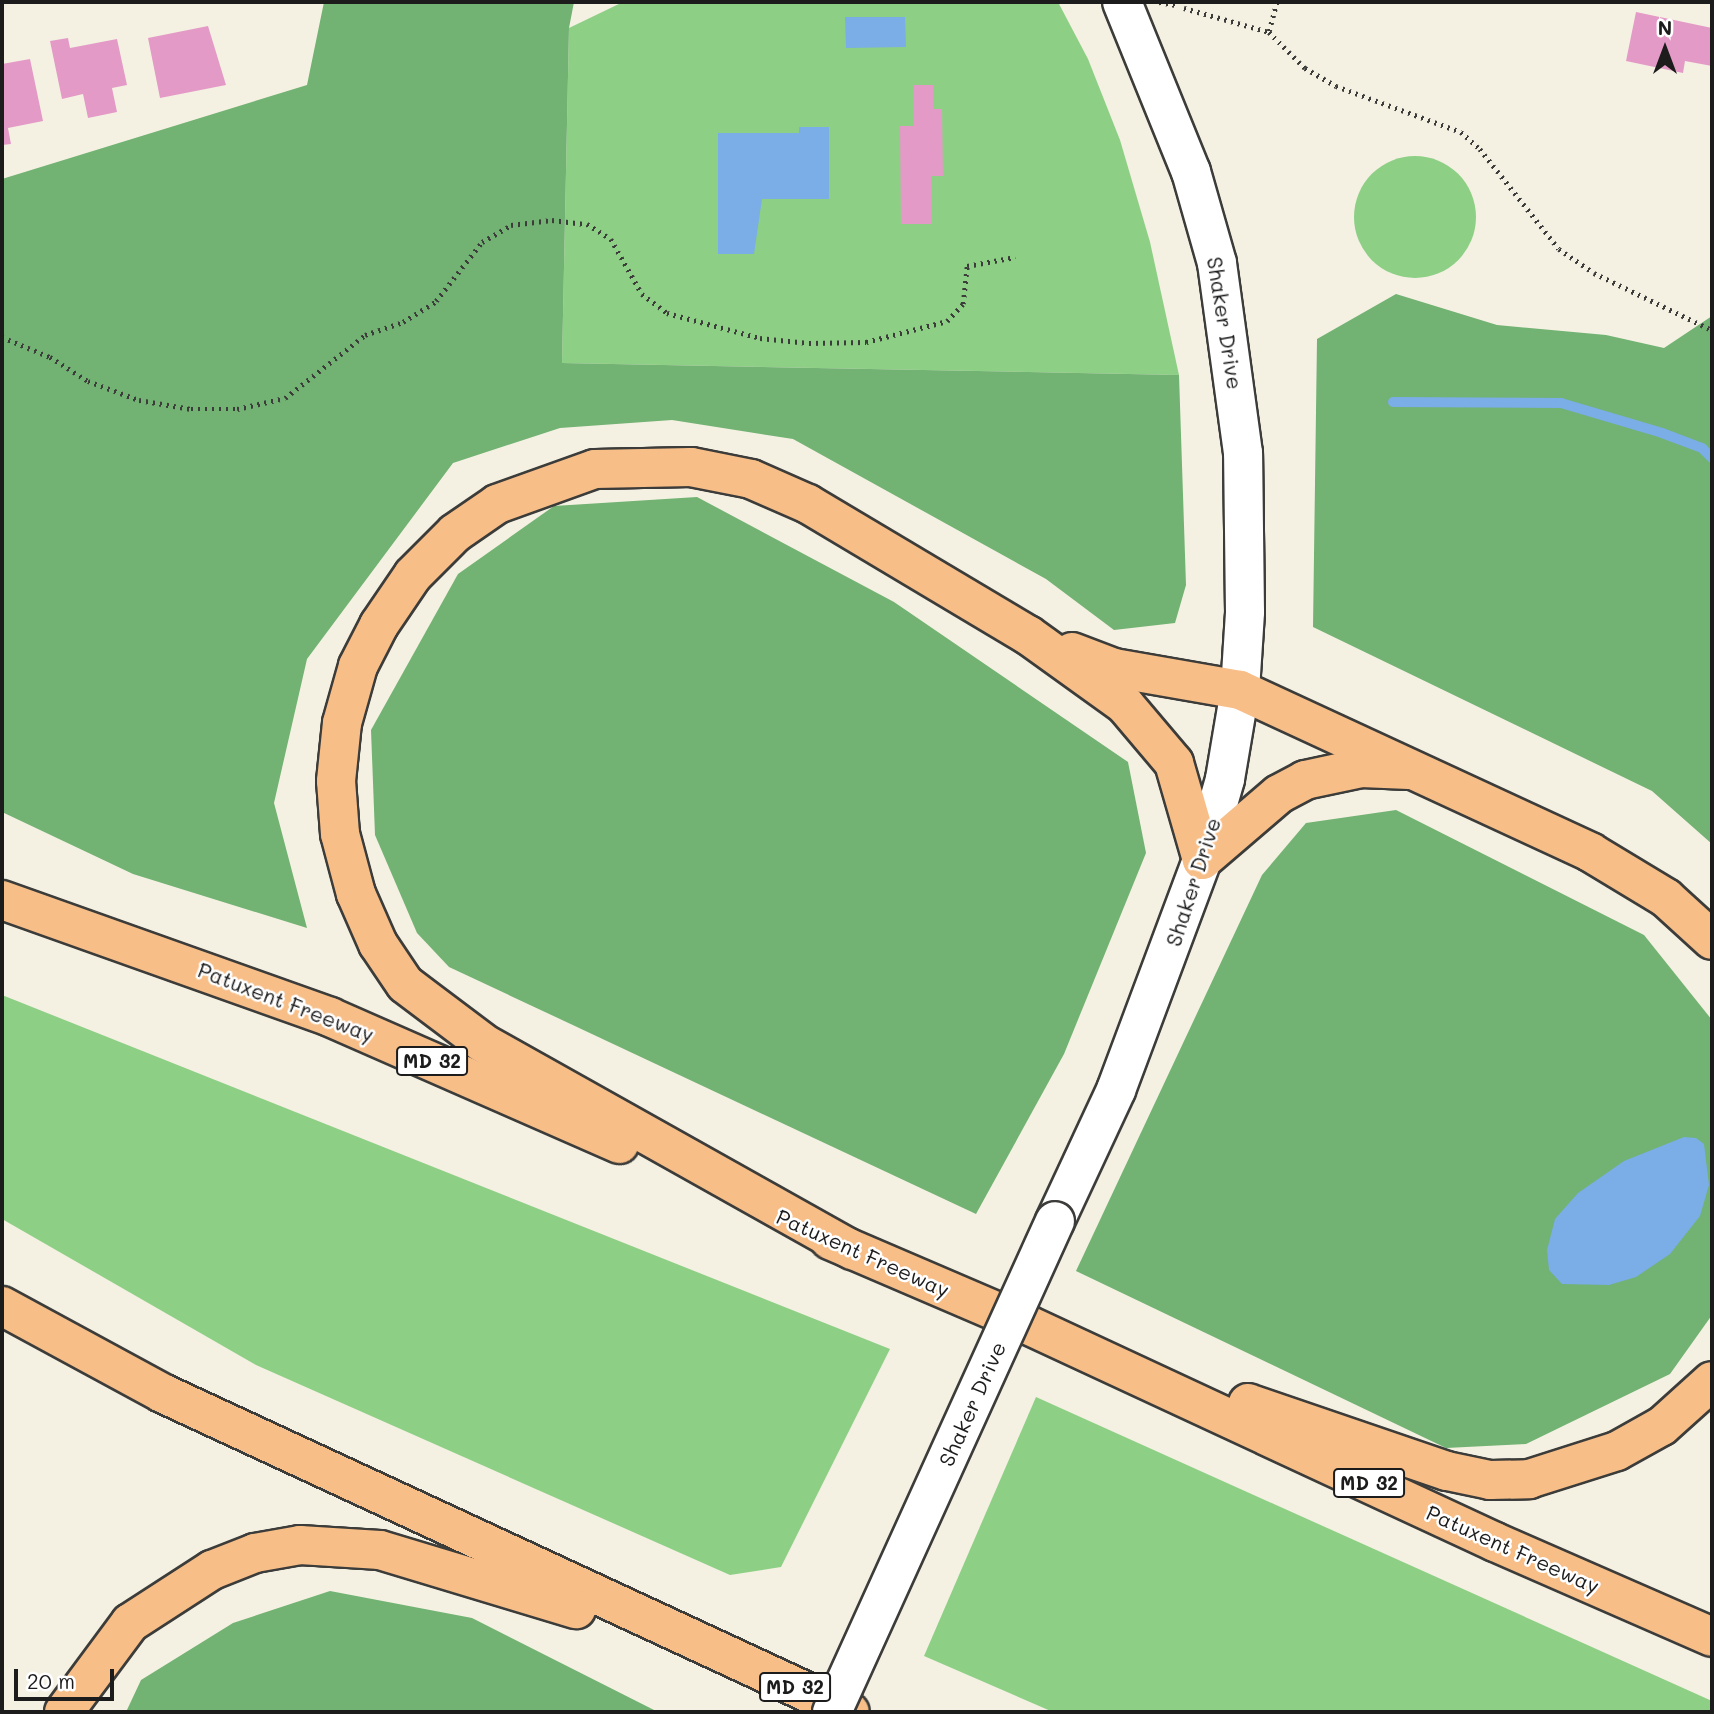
<!DOCTYPE html>
<html>
<head>
<meta charset="utf-8">
<style>
  body { margin:0 }
  #map { position:relative; width:1714px; height:1714px; overflow:hidden; background:#f4f1e2; font-family:Mali,sans-serif }
  div>[style] { position:absolute }
  [style*='--x'] { left:calc(var(--x)*1px); top:calc(var(--y)*1px); width:calc(var(--w)*1px); rotate:calc(var(--a)*1deg) }
  .green>* { inset:0; background:#8ecf86 }
  .round { border-radius:50% }
  .forest>* { inset:0; background:#72b273 }
  .water>* { inset:0; background:#7bade7 }
  .stream>* { height:10px; margin:-5px; padding:0 5px; transform-origin:5px; border-radius:5px; background:#7bade7 }
  .building>* { inset:0; background:#e49ac7 }
  .path>* { height:4.5px; margin-top:-2.25px; transform-origin:0; background:repeating-linear-gradient(90deg,#3c3c3a 0 2px,transparent 0 7px) }
  .roads { filter:drop-shadow(2px 0 #3c3c3a) drop-shadow(-2px 0 #3c3c3a) drop-shadow(0 2px #3c3c3a) drop-shadow(0 -2px #3c3c3a) }
  .minor>* { height:38px; margin:-19px; padding:0 19px; transform-origin:19px; border-radius:19px; background:#fff }
  .highway>* { height:38px; margin:-19px; padding:0 19px; transform-origin:19px; border-radius:19px; background:#f7be88 }
  .bridges { filter:drop-shadow(2px 0 #3c3c3a) drop-shadow(-2px 0 #3c3c3a) drop-shadow(0 2px #3c3c3a) drop-shadow(0 -2px #3c3c3a) }
  .minor-bridge>* { height:38px; margin:-19px; padding:0 19px; transform-origin:19px; border-radius:19px; background:#fff }
  span { translate:-50% -50%; white-space:nowrap; text-align:center; line-height:1.15; -webkit-text-stroke:5px #fff; paint-order:stroke }
  .shield-label span { padding:2px 5px; background:#fff; border:2px solid; border-radius:5px; -webkit-text-stroke-width:0 }
  .shield-label { font-size:19px; color:#1c1c1c; font-weight:700 }
  .street-label { font-size:21px; color:#1c1c1c }
  .frame { position:absolute; inset:0; border:4px solid #1c1c1c; pointer-events:none }
  .north { position:absolute; left:1630px; top:14px; width:70px; height:70px; -webkit-text-stroke:5px #fff; paint-order:stroke; rotate:0deg; font-size:19px; font-weight:700; line-height:28px; text-align:center; color:#1c1c1c }
  .north::after { content:''; display:block; margin:auto; width:24px; height:32px; background:#1c1c1c; clip-path:polygon(50% 0,100% 100%,50% 72%,0 100%) }
  .scale { position:absolute; left:14px; top:1669px; width:100px; height:32px; box-sizing:border-box; border:4px solid #1c1c1c; border-top:0; padding-left:9px; font-size:21px; line-height:24px; white-space:nowrap; color:#1c1c1c; -webkit-text-stroke:5px #fff; paint-order:stroke }
</style>
</head>
<body>
<div id="map">
  <div class="green">
    <i style="clip-path:polygon(623px 2px,1058px 2px,1088px 59px,1120px 140px,1150px 242px,1179px 375px,562px 363px,569px 28px)"></i>
    <i class="round" style="left:1354px;top:156px;width:122px;height:122px"></i>
    <i style="clip-path:polygon(2px 995px,890px 1349px,781px 1567px,730px 1575px,256px 1365px,2px 1219px)"></i>
    <i style="clip-path:polygon(1036px 1397px,1712px 1701px,1712px 1712px,1053px 1712px,924px 1656px)"></i>
  </div>
  <div class="forest">
    <i style="clip-path:polygon(324px 2px,574px 2px,569px 28px,562px 363px,1179px 375px,1186px 585px,1175px 623px,1114px 630px,1046px 579px,793px 439px,672px 420px,560px 428px,453px 463px,307px 659px,274px 803px,307px 928px,133px 874px,2px 812px,2px 179px,307px 85px)"></i>
    <i style="clip-path:polygon(1396px 294px,1497px 325px,1606px 335px,1664px 348px,1712px 316px,1712px 844px,1652px 791px,1313px 627px,1317px 339px)"></i>
    <i style="clip-path:polygon(697px 497px,894px 602px,1128px 762px,1146px 853px,1064px 1054px,976px 1214px,449px 967px,417px 933px,375px 835px,371px 730px,458px 574px,554px 506px)"></i>
    <i style="clip-path:polygon(1396px 810px,1644px 935px,1712px 1020px,1712px 1315px,1670px 1374px,1526px 1444px,1446px 1448px,1076px 1271px,1262px 875px,1306px 823px)"></i>
    <i style="clip-path:polygon(330px 1591px,472px 1618px,658px 1712px,126px 1712px,141px 1680px,233px 1623px)"></i>
  </div>
  <div class="water">
    <i style="clip-path:polygon(845px 17px,905px 17px,906px 47px,846px 48px)"></i>
    <i style="clip-path:polygon(799px 127px,829px 127px,829px 199px,762px 199px,754px 254px,718px 254px,718px 133px,799px 133px)"></i>
    <i style="clip-path:polygon(1684px 1137px,1696px 1138px,1704px 1144px,1709px 1185px,1700px 1216px,1670px 1254px,1636px 1277px,1609px 1285px,1562px 1284px,1549px 1270px,1547px 1250px,1555px 1219px,1578px 1193px,1624px 1161px)"></i>
  </div>
  <div class="stream">
    <i style="--x:1393;--y:402;--w:168;--a:0.3"></i>
    <i style="--x:1561;--y:403;--w:105;--a:16.5"></i>
    <i style="--x:1662;--y:433;--w:43;--a:20.6"></i>
    <i style="--x:1702;--y:448;--w:14;--a:45"></i>
  </div>
  <div class="building">
    <i style="clip-path:polygon(1636px 12px,1712px 28px,1712px 66px,1685px 61px,1683px 73px,1626px 61px)"></i>
    <i style="clip-path:polygon(208px 26px,226px 85px,160px 98px,148px 38px)"></i>
    <i style="clip-path:polygon(68px 38px,70px 48px,117px 39px,127px 85px,112px 88px,117px 112px,88px 118px,83px 94px,62px 99px,50px 41px)"></i>
    <i style="clip-path:polygon(30px 59px,43px 121px,8px 128px,11px 144px,2px 145px,2px 64px)"></i>
    <i style="clip-path:polygon(914px 85px,933px 85px,933px 109px,942px 109px,943px 176px,931px 176px,932px 224px,901px 224px,900px 126px,914px 126px)"></i>
  </div>
  <div class="path">
    <i style="--x:1159;--y:2;--w:17;--a:10"></i>
    <i style="--x:1184;--y:8;--w:88;--a:15.8"></i>
    <i style="--x:1269;--y:32;--w:51;--a:45"></i>
    <i style="--x:1305;--y:68;--w:36;--a:30"></i>
    <i style="--x:1336;--y:86;--w:133;--a:20.2"></i>
    <i style="--x:1461;--y:132;--w:25;--a:42"></i>
    <i style="--x:1480;--y:149;--w:127;--a:51.7"></i>
    <i style="--x:1559;--y:249;--w:42;--a:34.4"></i>
    <i style="--x:1594;--y:273;--w:131;--a:25.8"></i>
    <i style="--x:1269;--y:31;--w:30;--a:-75"></i>
    <i style="--x:2;--y:337;--w:52;--a:22.6"></i>
    <i style="--x:50;--y:357;--w:45;--a:32.3"></i>
    <i style="--x:88;--y:381;--w:54;--a:20.4"></i>
    <i style="--x:139;--y:400;--w:53;--a:9.8"></i>
    <i style="--x:191;--y:409;--w:46;--a:0"></i>
    <i style="--x:237;--y:409;--w:49;--a:-12.9"></i>
    <i style="--x:285;--y:398;--w:102;--a:-38.2"></i>
    <i style="--x:365;--y:335;--w:40;--a:-18.9"></i>
    <i style="--x:403;--y:322;--w:39;--a:-32"></i>
    <i style="--x:436;--y:301;--w:75;--a:-52.1"></i>
    <i style="--x:482;--y:242;--w:34;--a:-30"></i>
    <i style="--x:511;--y:225;--w:41;--a:-7"></i>
    <i style="--x:552;--y:220;--w:35;--a:7"></i>
    <i style="--x:587;--y:224;--w:28;--a:32"></i>
    <i style="--x:611;--y:239;--w:63;--a:60.6"></i>
    <i style="--x:642;--y:294;--w:31;--a:37"></i>
    <i style="--x:667;--y:313;--w:96;--a:15"></i>
    <i style="--x:760;--y:338;--w:49;--a:5.8"></i>
    <i style="--x:809;--y:343;--w:57;--a:-1"></i>
    <i style="--x:866;--y:342;--w:84;--a:-14.5"></i>
    <i style="--x:947;--y:321;--w:23;--a:-47"></i>
    <i style="--x:963;--y:304;--w:38;--a:-84"></i>
    <i style="--x:967;--y:266;--w:49;--a:-10.6"></i>
  </div>
  <div class="roads">
    <div class="minor">
      <i style="--x:1055;--y:1221;--w:145;--a:-65"></i>
      <i style="--x:1116;--y:1090;--w:246;--a:-69.5"></i>
      <i style="--x:1202;--y:860;--w:84;--a:-74.1"></i>
      <i style="--x:1225;--y:779;--w:90;--a:-80.4"></i>
      <i style="--x:1240;--y:690;--w:78;--a:-86.3"></i>
      <i style="--x:1245;--y:612;--w:159;--a:-90.7"></i>
      <i style="--x:1243;--y:453;--w:192;--a:-97.8"></i>
      <i style="--x:1217;--y:263;--w:95;--a:-105.9"></i>
      <i style="--x:1191;--y:172;--w:183;--a:-112.1"></i>
    </div>
    <div class="highway">
      <i style="--x:1072;--y:652;--w:45;--a:20.9"></i>
      <i style="--x:1114;--y:668;--w:128;--a:9.9"></i>
      <i style="--x:1240;--y:690;--w:386;--a:24.8"></i>
      <i style="--x:1590;--y:852;--w:89;--a:31.2"></i>
      <i style="--x:1666;--y:898;--w:62;--a:42.4"></i>
      <i style="--x:2;--y:900;--w:348;--a:19.6"></i>
      <i style="--x:330;--y:1017;--w:316;--a:23.7"></i>
      <i style="--x:830;--y:1240;--w:215;--a:23.2"></i>
      <i style="--x:1028;--y:1325;--w:515;--a:24.92"></i>
      <i style="--x:1495;--y:1542;--w:237;--a:23.6"></i>
      <i style="--x:852;--y:1250;--w:424;--a:-150.7"></i>
      <i style="--x:482;--y:1042;--w:96;--a:-143"></i>
      <i style="--x:405;--y:984;--w:48;--a:-124"></i>
      <i style="--x:378;--y:944;--w:55;--a:-113.7"></i>
      <i style="--x:356;--y:894;--w:62;--a:-104.9"></i>
      <i style="--x:340;--y:834;--w:53;--a:-94.3"></i>
      <i style="--x:336;--y:781;--w:58;--a:-84.1"></i>
      <i style="--x:342;--y:723;--w:59;--a:-74.3"></i>
      <i style="--x:358;--y:666;--w:46;--a:-62.9"></i>
      <i style="--x:379;--y:625;--w:60;--a:-55.8"></i>
      <i style="--x:413;--y:575;--w:59;--a:-45"></i>
      <i style="--x:455;--y:533;--w:51;--a:-34.6"></i>
      <i style="--x:497;--y:504;--w:104;--a:-19.7"></i>
      <i style="--x:595;--y:469;--w:96;--a:-1.2"></i>
      <i style="--x:691;--y:467;--w:61;--a:11.3"></i>
      <i style="--x:751;--y:479;--w:62;--a:23.7"></i>
      <i style="--x:808;--y:504;--w:256;--a:30.8"></i>
      <i style="--x:1028;--y:635;--w:120;--a:35.8"></i>
      <i style="--x:1125;--y:705;--w:76;--a:49.8"></i>
      <i style="--x:1174;--y:763;--w:101;--a:73.9"></i>
      <i style="--x:1202;--y:860;--w:101;--a:-40.6"></i>
      <i style="--x:1279;--y:794;--w:30;--a:-28"></i>
      <i style="--x:1305;--y:780;--w:57;--a:-12.1"></i>
      <i style="--x:1361;--y:768;--w:48;--a:2.4"></i>
      <i style="--x:2;--y:1306;--w:182;--a:28.5"></i>
      <i style="--x:162;--y:1393;--w:758;--a:24.88"></i>
      <i style="--x:1248;--y:1403;--w:210;--a:18.9"></i>
      <i style="--x:1447;--y:1471;--w:44;--a:11.8"></i>
      <i style="--x:1490;--y:1480;--w:39;--a:-1"></i>
      <i style="--x:1529;--y:1479;--w:92;--a:-17.7"></i>
      <i style="--x:1617;--y:1451;--w:51;--a:-29.1"></i>
      <i style="--x:1662;--y:1426;--w:67;--a:-42"></i>
      <i style="--x:64;--y:1712;--w:111;--a:-53.4"></i>
      <i style="--x:130;--y:1623;--w:98;--a:-32.9"></i>
      <i style="--x:212;--y:1570;--w:46;--a:-21.6"></i>
      <i style="--x:255;--y:1553;--w:46;--a:-10.1"></i>
      <i style="--x:300;--y:1545;--w:80;--a:3.6"></i>
      <i style="--x:380;--y:1550;--w:205;--a:16.8"></i>
    </div>
  </div>
  <div class="bridges">
    <div class="minor-bridge">
      <i style="--x:832;--y:1712;--w:539;--a:-65.57"></i>
    </div>
  </div>
  <div class="shield-label">
    <span style="left:432px;top:1061px">MD 32</span>
    <span style="left:1369px;top:1483px">MD 32</span>
    <span style="left:795px;top:1687px">MD 32</span>
  </div>
  <div class="street-label">
    <span style="left:1225px;top:323px;rotate:81deg">Shaker Drive</span>
    <span style="left:1193px;top:882px;rotate:-72deg">Shaker Drive</span>
    <span style="left:286px;top:1002px;rotate:21deg">Patuxent Freeway</span>
    <span style="left:863px;top:1253px;rotate:24deg">Patuxent Freeway</span>
    <span style="left:972px;top:1404px;rotate:-66deg">Shaker Drive</span>
    <span style="left:1513px;top:1549px;rotate:24deg">Patuxent Freeway</span>
  </div>
  <div class="frame"></div>
  <div class="north">N</div>
  <div class="scale">20 m</div>
</div>
</body>
</html>
